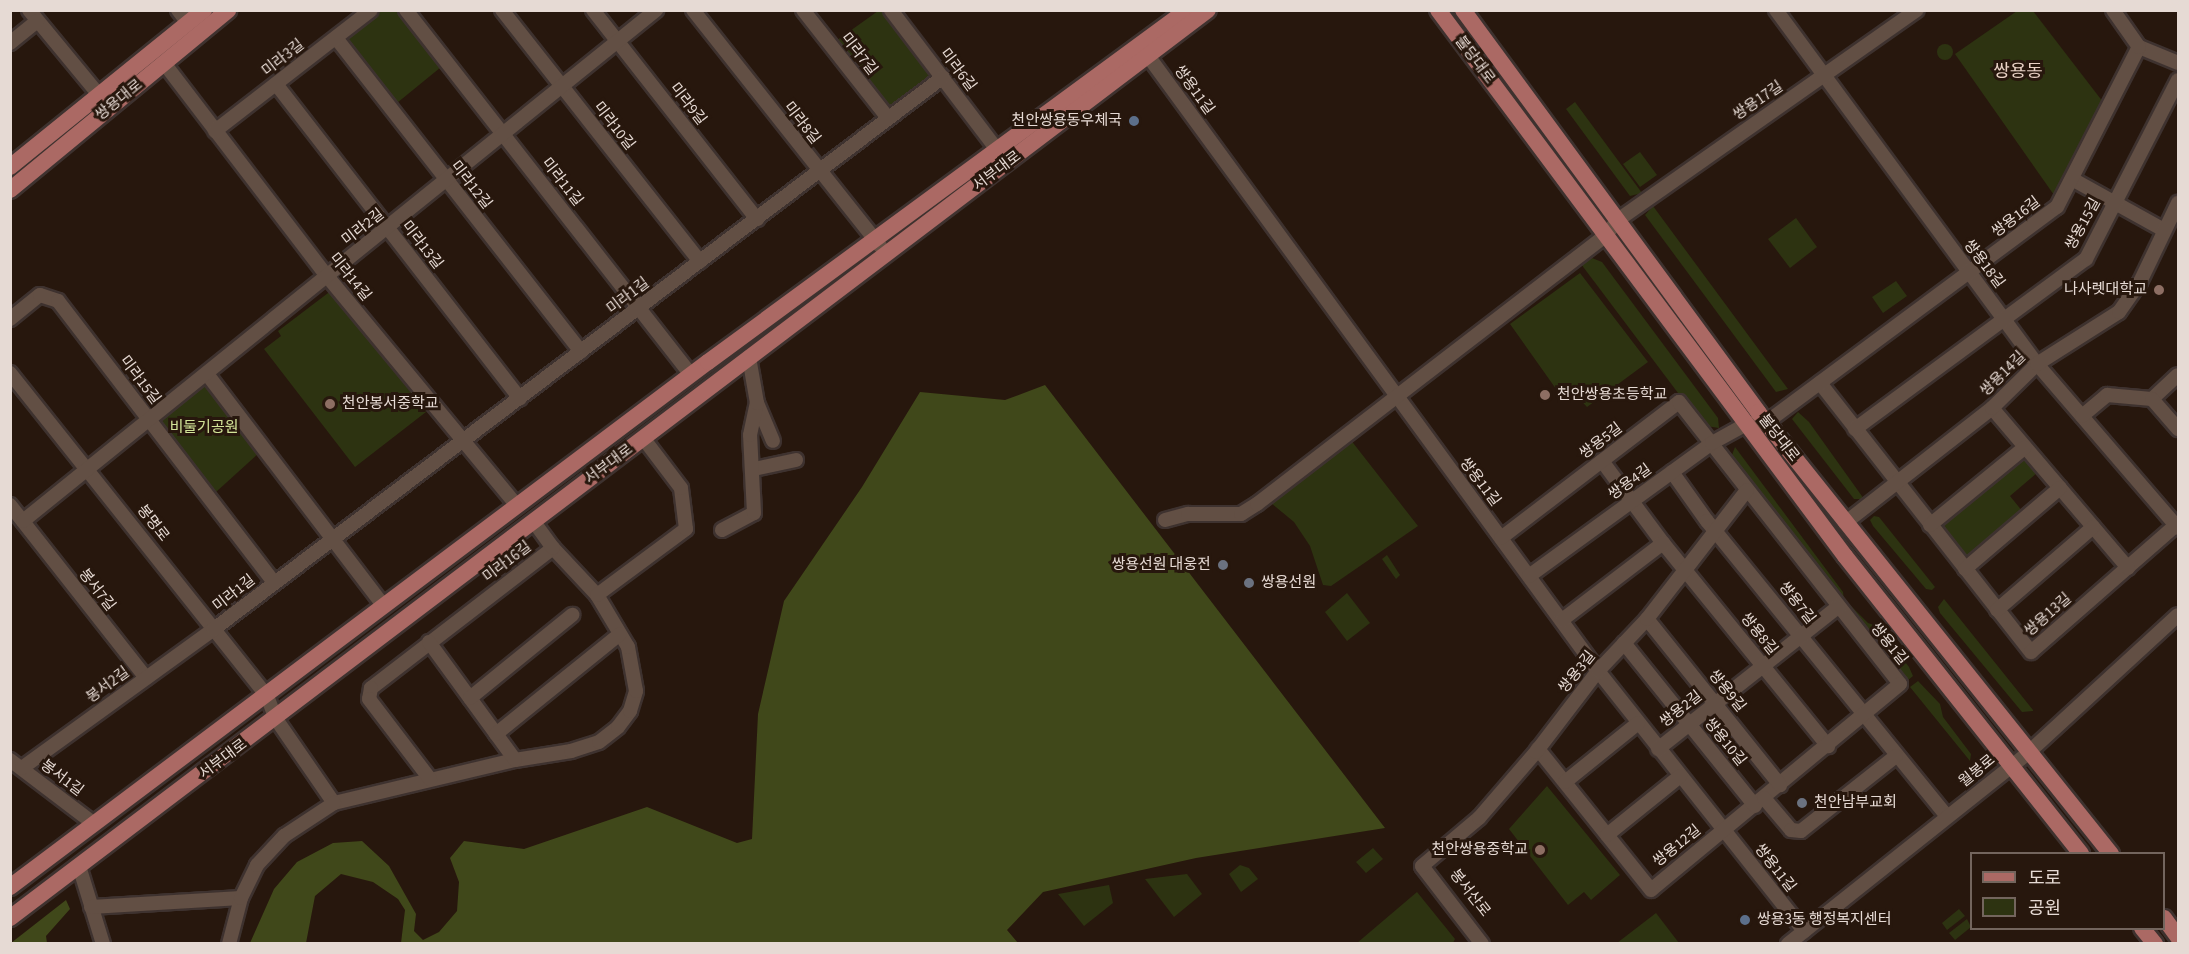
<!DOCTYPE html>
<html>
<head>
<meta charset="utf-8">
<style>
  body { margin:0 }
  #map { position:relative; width:2189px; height:954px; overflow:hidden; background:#27170d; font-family:"Source Sans 3","Noto Sans KR",sans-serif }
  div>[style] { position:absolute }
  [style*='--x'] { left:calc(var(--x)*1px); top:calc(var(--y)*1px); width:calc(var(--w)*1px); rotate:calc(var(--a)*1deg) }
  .green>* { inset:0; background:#2d3311 }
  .round { border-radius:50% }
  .forest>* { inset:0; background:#40481a }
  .roads { filter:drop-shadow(2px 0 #3e322f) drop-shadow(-2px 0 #3e322f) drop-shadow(0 2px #3e322f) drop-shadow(0 -2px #3e322f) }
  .minor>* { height:14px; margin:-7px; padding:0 7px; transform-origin:7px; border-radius:7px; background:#624f44 }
  .major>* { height:16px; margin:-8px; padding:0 8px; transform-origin:8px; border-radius:8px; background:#ab6964 }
  .dots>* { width:16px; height:16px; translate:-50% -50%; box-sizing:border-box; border:3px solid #27170d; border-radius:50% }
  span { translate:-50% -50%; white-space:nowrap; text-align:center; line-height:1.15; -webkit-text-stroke:6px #27170d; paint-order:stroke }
  .street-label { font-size:15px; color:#e6dad4 }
  .poi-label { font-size:15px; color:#e6dad4 }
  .right { translate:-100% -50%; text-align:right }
  .left { translate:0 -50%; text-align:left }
  .park-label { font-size:15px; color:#d3e498 }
  .quarter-label { font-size:18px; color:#e9d2c5 }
  .frame { position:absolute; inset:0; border:12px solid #e6dad4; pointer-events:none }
  .legend { position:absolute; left:1970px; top:852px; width:195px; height:78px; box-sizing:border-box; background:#27170d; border:2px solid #73655d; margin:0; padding:8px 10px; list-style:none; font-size:18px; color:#e6dad4 }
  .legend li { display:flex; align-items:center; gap:12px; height:30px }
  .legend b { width:30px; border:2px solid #73655d }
</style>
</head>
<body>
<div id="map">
  <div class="green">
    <i style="clip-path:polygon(376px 11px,406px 11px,446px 63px,397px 103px,347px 40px,348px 34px)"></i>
    <i style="clip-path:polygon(878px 11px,886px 11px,934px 74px,890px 109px,836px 41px)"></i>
    <i style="clip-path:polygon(2017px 11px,2033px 11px,2103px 102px,2054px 195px,1955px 54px)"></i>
    <i class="round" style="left:1937px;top:44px;width:16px;height:16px"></i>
    <i style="clip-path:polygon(1575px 102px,1642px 193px,1630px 196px,1566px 109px)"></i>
    <i style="clip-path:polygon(1640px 152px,1657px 175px,1640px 187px,1623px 164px)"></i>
    <i style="clip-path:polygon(1653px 206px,1788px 389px,1776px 392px,1645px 215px)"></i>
    <i style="clip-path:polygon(1796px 218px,1817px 247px,1790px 268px,1768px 239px)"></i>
    <i style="clip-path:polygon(1592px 258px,1602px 262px,1718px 418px,1719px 428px,1706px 426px,1678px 393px,1581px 264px)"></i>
    <i style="clip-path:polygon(1580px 273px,1648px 362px,1587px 407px,1570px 389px,1561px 396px,1510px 324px)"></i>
    <i style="clip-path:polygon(1896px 281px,1907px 296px,1883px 313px,1872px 297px)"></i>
    <i style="clip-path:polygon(332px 290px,426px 412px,355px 467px,264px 349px,281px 336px,278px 331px)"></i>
    <i style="clip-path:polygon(202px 383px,208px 383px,260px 452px,216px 492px,161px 421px,161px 414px)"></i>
    <i style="clip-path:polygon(1798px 412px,1809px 422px,1864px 499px,1854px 499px,1792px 419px)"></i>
    <i style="clip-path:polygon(1350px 439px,1418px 526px,1331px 586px,1323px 585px,1310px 546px,1294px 522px,1271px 503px)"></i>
    <i style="clip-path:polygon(1735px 447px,1843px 592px,1844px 601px,1730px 460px)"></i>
    <i style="clip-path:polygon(2022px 456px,2038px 472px,2010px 496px,2023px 512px,1964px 561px,1940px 533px,1941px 524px)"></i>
    <i style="clip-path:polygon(1874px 516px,1879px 517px,1935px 587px,1932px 590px,1926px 589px,1873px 526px,1870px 520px)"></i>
    <i style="clip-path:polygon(1387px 555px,1400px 575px,1396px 579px,1382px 559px)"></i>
    <i style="clip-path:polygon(1347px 593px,1370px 623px,1347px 641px,1325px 612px)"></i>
    <i style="clip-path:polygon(1944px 599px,2033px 710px,2033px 711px,2022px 712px,1940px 613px,1938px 607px)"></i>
    <i style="clip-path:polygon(1849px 604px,1868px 623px,1877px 626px,1909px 667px,1913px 676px,1907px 681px,1851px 612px)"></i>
    <i style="clip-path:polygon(1918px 681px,1940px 704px,1943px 717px,1971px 754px,1970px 761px,1910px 687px)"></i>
    <i style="clip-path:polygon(1547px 786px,1620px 875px,1591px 900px,1584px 892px,1568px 905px,1509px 829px)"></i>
    <i style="clip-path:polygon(1373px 848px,1383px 859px,1366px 873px,1356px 862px)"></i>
    <i style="clip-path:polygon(1240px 865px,1249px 868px,1258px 879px,1241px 892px,1229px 874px)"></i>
    <i style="clip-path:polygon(1187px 874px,1202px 894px,1174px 917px,1145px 879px)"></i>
    <i style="clip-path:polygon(1109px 885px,1113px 903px,1084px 926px,1058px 894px)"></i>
    <i style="clip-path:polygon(1417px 892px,1455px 939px,1453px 943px,1357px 943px)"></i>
    <i style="clip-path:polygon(1959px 909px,1965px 916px,1947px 930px,1942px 923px)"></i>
    <i style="clip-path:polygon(1656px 913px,1679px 943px,1617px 943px)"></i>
    <i style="clip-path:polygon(1967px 919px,1971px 927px,1955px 940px,1949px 933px)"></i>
  </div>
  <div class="forest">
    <i style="clip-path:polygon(1045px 385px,1385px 828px,1196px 858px,1043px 892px,1007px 930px,1018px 943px,401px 943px,405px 910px,398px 899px,373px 882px,341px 874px,315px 896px,306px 943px,250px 943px,274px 889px,297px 862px,333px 843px,362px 841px,389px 866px,416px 914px,414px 931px,423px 940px,439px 932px,457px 911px,459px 882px,450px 858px,464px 841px,524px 849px,647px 807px,737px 843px,752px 839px,758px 714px,784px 601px,862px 487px,920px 392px,1005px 400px)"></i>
    <i style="clip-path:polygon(66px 900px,70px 909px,46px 936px,47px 943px,11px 943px)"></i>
  </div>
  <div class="roads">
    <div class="minor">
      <i style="--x:29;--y:10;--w:110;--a:50.5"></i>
      <i style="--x:178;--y:10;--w:16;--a:52"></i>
      <i style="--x:406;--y:10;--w:463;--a:52"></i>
      <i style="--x:502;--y:10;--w:320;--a:51.8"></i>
      <i style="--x:593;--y:10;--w:266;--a:51.9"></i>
      <i style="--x:693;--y:10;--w:301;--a:51.6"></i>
      <i style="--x:803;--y:10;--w:137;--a:51.8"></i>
      <i style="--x:891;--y:10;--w:177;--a:52.8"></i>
      <i style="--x:1776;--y:10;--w:440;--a:53.6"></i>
      <i style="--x:2037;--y:364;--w:216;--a:49.3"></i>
      <i style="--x:336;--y:38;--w:398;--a:52"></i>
      <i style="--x:10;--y:43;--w:35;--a:-39"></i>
      <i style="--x:2139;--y:47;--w:42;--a:22.3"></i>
      <i style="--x:1143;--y:49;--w:771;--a:53.81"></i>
      <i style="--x:1598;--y:671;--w:332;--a:51.6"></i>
      <i style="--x:164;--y:63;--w:268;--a:52.6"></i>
      <i style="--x:327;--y:276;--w:298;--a:50.4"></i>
      <i style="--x:276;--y:84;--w:398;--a:52.2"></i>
      <i style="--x:215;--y:131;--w:197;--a:-37.8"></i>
      <i style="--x:2072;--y:179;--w:105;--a:29"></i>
      <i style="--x:10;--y:319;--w:38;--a:-39"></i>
      <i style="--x:40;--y:295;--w:19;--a:18"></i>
      <i style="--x:58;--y:301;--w:354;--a:52.5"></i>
      <i style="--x:10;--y:373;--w:413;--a:51.5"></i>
      <i style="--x:267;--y:696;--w:25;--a:69"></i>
      <i style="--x:276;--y:719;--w:102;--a:55.4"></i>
      <i style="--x:334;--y:803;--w:186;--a:-13.4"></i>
      <i style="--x:515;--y:760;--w:57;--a:-9.1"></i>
      <i style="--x:571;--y:751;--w:29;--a:-18"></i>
      <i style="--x:599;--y:742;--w:24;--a:-38"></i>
      <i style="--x:618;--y:727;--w:20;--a:-53"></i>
      <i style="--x:630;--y:711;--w:21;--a:-73"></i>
      <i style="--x:636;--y:691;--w:45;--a:-100.3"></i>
      <i style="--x:628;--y:647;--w:61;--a:-120.8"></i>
      <i style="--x:597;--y:595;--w:64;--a:-133.1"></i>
      <i style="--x:553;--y:548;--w:230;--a:142.4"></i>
      <i style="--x:371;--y:688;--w:11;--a:100"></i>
      <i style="--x:369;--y:699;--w:101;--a:52.7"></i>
      <i style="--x:207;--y:374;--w:292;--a:52.7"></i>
      <i style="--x:1820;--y:383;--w:342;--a:51.9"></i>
      <i style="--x:2031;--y:652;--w:193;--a:-41.2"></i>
      <i style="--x:2152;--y:399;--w:35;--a:-43"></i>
      <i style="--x:757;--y:403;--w:41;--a:67.2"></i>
      <i style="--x:1992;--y:408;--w:210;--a:49.6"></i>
      <i style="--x:2082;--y:416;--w:33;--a:-40"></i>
      <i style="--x:2107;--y:395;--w:45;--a:5.1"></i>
      <i style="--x:2152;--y:399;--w:40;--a:49"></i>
      <i style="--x:1855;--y:429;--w:287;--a:-36.4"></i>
      <i style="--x:2086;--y:259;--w:201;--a:-62.8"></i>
      <i style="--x:1602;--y:461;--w:102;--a:53.4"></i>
      <i style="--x:1663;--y:543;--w:262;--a:50.9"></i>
      <i style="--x:754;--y:469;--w:43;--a:-12.1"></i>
      <i style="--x:1672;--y:472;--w:60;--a:54.5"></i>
      <i style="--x:1707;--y:521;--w:380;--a:50.9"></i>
      <i style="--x:10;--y:505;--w:220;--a:51.8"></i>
      <i style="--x:1165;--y:520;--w:24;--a:-15"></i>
      <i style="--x:1188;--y:514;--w:53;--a:0"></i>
      <i style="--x:1241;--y:514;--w:19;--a:-32"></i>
      <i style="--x:1257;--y:504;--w:439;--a:-37.6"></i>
      <i style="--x:1605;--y:236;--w:21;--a:-51"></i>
      <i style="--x:1618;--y:220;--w:365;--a:-35.1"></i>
      <i style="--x:23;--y:521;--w:814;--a:-38.91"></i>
      <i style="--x:534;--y:522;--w:32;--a:54"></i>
      <i style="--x:1845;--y:523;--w:187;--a:-38"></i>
      <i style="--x:1992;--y:408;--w:63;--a:-44.4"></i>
      <i style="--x:2037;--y:364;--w:97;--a:-32.4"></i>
      <i style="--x:2119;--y:312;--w:37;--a:-55"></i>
      <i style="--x:2140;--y:282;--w:88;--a:-64.3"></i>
      <i style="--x:1930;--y:525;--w:122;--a:-39.3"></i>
      <i style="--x:722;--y:530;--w:36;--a:-28"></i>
      <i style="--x:754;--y:513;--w:78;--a:-92.9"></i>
      <i style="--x:750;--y:435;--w:33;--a:-78"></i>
      <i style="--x:757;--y:403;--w:47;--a:-99.9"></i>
      <i style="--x:1501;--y:538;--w:224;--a:-37.4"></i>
      <i style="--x:1679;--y:402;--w:358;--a:51.9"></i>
      <i style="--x:1900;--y:684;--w:323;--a:140.4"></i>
      <i style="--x:1651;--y:890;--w:181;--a:-128.7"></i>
      <i style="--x:1965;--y:569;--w:125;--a:-40.5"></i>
      <i style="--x:1529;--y:576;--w:226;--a:-36"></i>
      <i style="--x:1712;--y:443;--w:38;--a:-29"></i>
      <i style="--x:1745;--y:425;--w:22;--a:-8"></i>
      <i style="--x:1767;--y:422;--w:361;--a:-36.6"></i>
      <i style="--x:2057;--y:207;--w:180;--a:-62.9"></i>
      <i style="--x:2139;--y:47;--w:45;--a:-125.1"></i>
      <i style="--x:597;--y:595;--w:111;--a:-36.6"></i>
      <i style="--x:686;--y:529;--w:41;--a:-97"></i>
      <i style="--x:681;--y:488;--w:63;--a:-127.2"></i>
      <i style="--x:1997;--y:610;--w:127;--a:-40.8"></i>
      <i style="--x:1647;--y:619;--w:213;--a:51.3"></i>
      <i style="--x:1562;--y:620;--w:127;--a:-37.3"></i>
      <i style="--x:429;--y:642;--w:146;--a:53.9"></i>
      <i style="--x:1624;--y:643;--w:209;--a:51.2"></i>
      <i style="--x:470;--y:698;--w:132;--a:-39.1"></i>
      <i style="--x:496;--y:734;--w:159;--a:-38.9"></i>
      <i style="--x:1658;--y:749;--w:229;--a:-38.3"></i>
      <i style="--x:10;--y:760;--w:104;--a:37.2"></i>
      <i style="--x:22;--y:768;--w:237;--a:-35.9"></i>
      <i style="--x:214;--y:629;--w:914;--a:-37.13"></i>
      <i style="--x:1565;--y:782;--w:94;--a:-38.9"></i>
      <i style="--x:1764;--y:798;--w:42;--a:49.8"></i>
      <i style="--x:1791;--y:830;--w:10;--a:6"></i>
      <i style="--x:1801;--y:831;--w:121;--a:-38.3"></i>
      <i style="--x:1607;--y:835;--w:94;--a:-38.9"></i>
      <i style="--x:79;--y:866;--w:82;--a:72.9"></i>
      <i style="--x:91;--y:907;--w:150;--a:-3.4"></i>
      <i style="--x:229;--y:944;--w:48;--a:-75.4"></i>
      <i style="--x:241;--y:898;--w:37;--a:-64"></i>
      <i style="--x:257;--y:865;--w:40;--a:-47"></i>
      <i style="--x:284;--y:836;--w:60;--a:-33.4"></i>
      <i style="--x:1482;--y:944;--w:98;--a:-127.6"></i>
      <i style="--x:1422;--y:866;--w:75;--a:-40.1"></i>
      <i style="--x:1479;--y:818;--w:87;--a:-49.2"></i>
      <i style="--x:1536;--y:752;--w:102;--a:-52.6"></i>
      <i style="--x:1598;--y:671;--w:71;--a:-46.7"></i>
      <i style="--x:1647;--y:619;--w:163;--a:-52.2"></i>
      <i style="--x:1788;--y:944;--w:308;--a:-38.5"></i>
      <i style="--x:2029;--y:752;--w:202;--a:-42.6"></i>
    </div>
    <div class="major">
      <i style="--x:1438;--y:10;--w:681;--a:53.3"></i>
      <i style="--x:1845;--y:556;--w:380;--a:51.6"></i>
      <i style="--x:1463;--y:10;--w:499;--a:53.7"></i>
      <i style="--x:1758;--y:412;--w:566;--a:51.39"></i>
      <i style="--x:10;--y:167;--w:250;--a:-39"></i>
      <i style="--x:10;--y:190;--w:283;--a:-39.5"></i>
      <i style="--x:10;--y:887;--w:873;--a:-36.95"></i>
      <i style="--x:708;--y:362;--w:594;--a:-36.31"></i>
      <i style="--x:10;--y:918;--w:1503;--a:-37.16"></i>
      <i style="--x:2164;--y:918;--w:24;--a:54"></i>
      <i style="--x:2142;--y:928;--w:21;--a:51"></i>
    </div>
  </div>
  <div class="dots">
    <i style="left:1134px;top:121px;background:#5c6f8a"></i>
    <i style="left:2159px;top:290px;background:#8d6e63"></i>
    <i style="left:1545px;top:395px;background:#8d6e63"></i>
    <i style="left:330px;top:404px;background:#8d6e63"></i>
    <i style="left:1223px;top:565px;background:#6b7280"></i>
    <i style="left:1249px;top:583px;background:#6b7280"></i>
    <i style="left:1802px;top:803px;background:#6b7280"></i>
    <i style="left:1540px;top:850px;background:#8d6e63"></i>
    <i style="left:1745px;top:920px;background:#5c6f8a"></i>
  </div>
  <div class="street-label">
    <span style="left:859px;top:54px;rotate:52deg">미라7길</span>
    <span style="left:283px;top:58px;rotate:-38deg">미라3길</span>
    <span style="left:1475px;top:60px;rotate:53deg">불당대로</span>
    <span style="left:958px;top:70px;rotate:53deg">미라6길</span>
    <span style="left:1194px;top:90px;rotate:54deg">쌍용11길</span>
    <span style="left:119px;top:100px;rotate:-39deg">쌍용대로</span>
    <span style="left:1758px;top:101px;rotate:-34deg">쌍용17길</span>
    <span style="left:688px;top:104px;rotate:52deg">미라9길</span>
    <span style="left:802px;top:123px;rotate:52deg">미라8길</span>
    <span style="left:614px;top:126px;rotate:52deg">미라10길</span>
    <span style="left:997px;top:171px;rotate:-37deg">서부대로</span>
    <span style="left:562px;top:182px;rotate:52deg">미라11길</span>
    <span style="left:471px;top:185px;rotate:52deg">미라12길</span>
    <span style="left:2016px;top:217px;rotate:-37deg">쌍용16길</span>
    <span style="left:2083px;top:224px;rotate:-61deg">쌍용15길</span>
    <span style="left:363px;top:227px;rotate:-38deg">미라2길</span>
    <span style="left:422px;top:245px;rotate:52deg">미라13길</span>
    <span style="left:1984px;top:264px;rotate:53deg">쌍용18길</span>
    <span style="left:350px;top:277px;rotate:51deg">미라14길</span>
    <span style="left:628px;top:296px;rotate:-37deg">미라1길</span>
    <span style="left:2003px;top:374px;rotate:-44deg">쌍용14길</span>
    <span style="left:140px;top:380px;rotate:53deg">미라15길</span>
    <span style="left:1779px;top:438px;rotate:52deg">불당대로</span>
    <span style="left:1601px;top:441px;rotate:-37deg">쌍용5길</span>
    <span style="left:609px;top:464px;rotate:-37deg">서부대로</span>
    <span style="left:1480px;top:482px;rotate:53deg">쌍용11길</span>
    <span style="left:1630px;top:482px;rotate:-36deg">쌍용4길</span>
    <span style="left:153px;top:523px;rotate:52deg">봉명로</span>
    <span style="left:507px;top:562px;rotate:-37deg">미라16길</span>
    <span style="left:97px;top:590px;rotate:52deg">봉서7길</span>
    <span style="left:234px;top:593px;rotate:-38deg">미라1길</span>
    <span style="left:1797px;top:603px;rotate:52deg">쌍용7길</span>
    <span style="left:2048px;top:615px;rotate:-41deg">쌍용13길</span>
    <span style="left:1759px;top:634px;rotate:51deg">쌍용8길</span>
    <span style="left:1889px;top:644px;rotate:51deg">쌍용1길</span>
    <span style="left:1577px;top:672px;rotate:-51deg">쌍용3길</span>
    <span style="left:108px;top:685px;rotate:-36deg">봉서2길</span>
    <span style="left:1727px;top:691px;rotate:51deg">쌍용9길</span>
    <span style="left:1681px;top:709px;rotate:-38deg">쌍용2길</span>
    <span style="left:1725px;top:742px;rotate:51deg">쌍용10길</span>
    <span style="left:223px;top:759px;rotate:-37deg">서부대로</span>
    <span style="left:1977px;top:771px;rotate:-39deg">월봉로</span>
    <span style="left:62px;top:778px;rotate:37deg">봉서1길</span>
    <span style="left:1677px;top:846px;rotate:-39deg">쌍용12길</span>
    <span style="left:1775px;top:868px;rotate:52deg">쌍용11길</span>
    <span style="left:1470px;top:893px;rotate:52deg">봉서산로</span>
  </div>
  <div class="poi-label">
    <span class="right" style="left:1122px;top:121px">천안쌍용동우체국</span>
    <span class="right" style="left:2147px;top:290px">나사렛대학교</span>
    <span class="left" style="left:1557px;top:395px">천안쌍용초등학교</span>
    <span class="left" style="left:342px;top:404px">천안봉서중학교</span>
    <span class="right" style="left:1211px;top:565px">쌍용선원 대웅전</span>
    <span class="left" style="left:1261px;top:583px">쌍용선원</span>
    <span class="left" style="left:1814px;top:803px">천안남부교회</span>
    <span class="right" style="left:1528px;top:850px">천안쌍용중학교</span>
    <span class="left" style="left:1757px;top:920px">쌍용3동 행정복지센터</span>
  </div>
  <div class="park-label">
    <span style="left:204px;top:428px">비둘기공원</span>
  </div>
  <div class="quarter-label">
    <span style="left:2018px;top:72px">쌍용동</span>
  </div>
  <div class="frame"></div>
  <ul class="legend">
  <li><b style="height:8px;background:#ab6964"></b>도로</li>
  <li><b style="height:16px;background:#2d3311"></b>공원</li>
  </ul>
</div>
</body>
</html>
